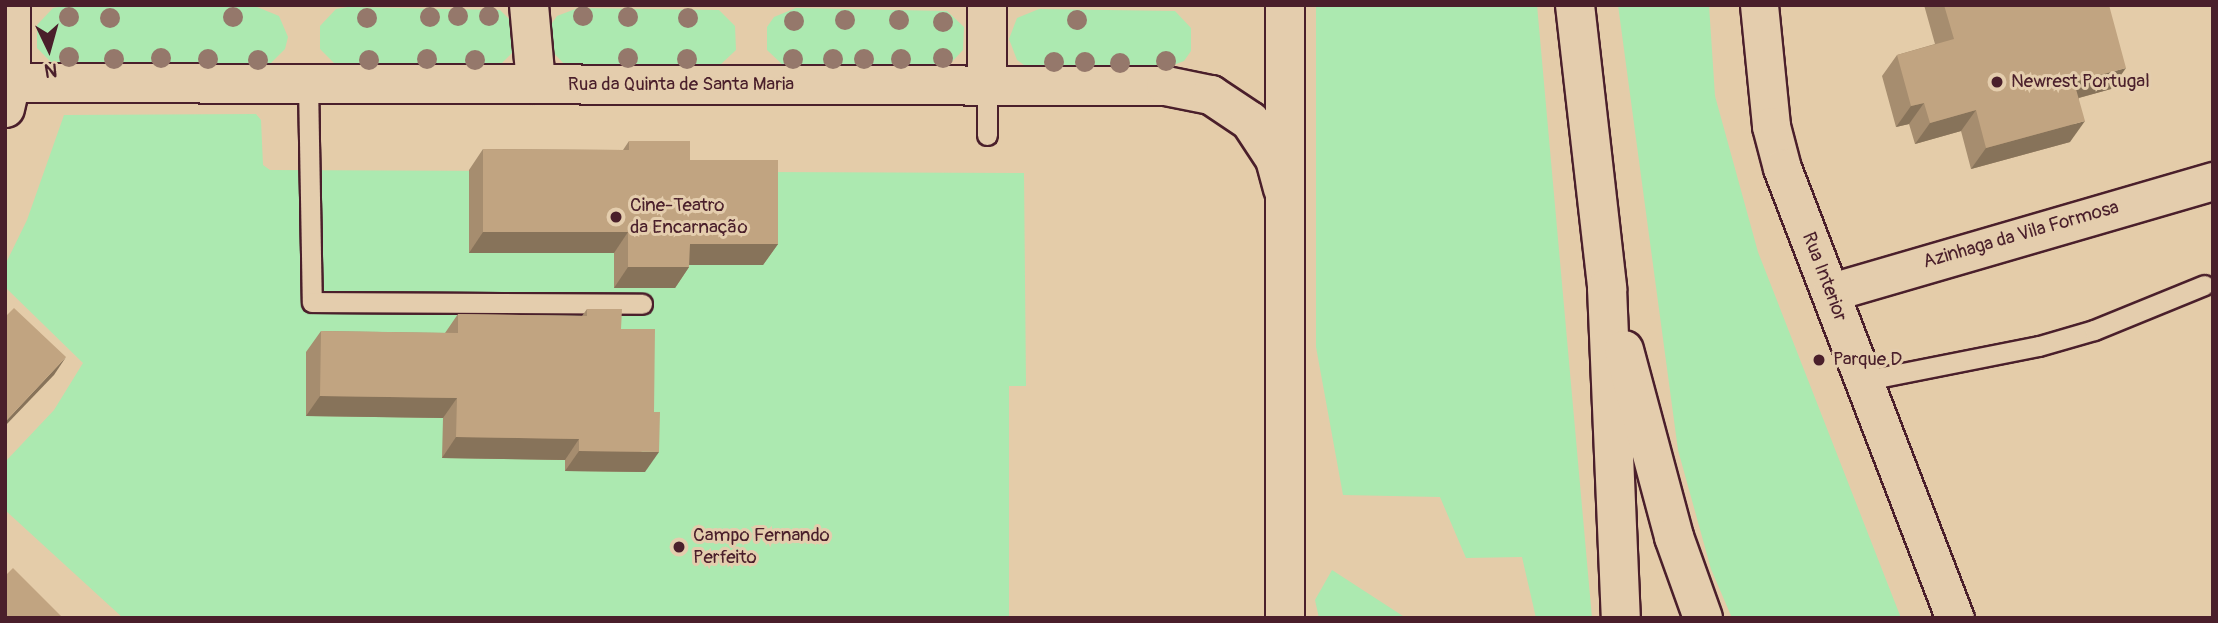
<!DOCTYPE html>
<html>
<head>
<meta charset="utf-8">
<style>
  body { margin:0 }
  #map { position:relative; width:2218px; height:623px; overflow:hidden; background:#e4cca9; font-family:Pangolin,sans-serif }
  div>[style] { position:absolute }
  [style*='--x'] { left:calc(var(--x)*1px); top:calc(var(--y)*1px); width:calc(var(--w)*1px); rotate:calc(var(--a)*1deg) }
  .green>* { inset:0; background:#ace9b0 }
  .roads { filter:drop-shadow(2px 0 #4a1f2b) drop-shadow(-2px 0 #4a1f2b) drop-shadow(0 2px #4a1f2b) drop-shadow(0 -2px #4a1f2b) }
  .service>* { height:19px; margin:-9.5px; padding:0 9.5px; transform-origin:9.5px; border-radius:9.5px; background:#e4cdad }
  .minor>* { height:37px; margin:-18.5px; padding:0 18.5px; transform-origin:18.5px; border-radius:18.5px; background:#e4cdad }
  .tertiary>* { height:38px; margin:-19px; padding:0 19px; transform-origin:19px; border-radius:19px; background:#e4cdad }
  .trunk>* { height:38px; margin:-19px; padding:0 19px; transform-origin:19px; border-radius:19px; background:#e4cdad }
  .trees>* { width:20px; height:20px; margin:-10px; border-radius:50%; background:#95786b }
  .wall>* { inset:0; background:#a68d6f }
  .shaded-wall>* { inset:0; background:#87735a }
  .building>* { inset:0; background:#c1a481 }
  .dots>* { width:19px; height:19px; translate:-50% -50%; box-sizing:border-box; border:4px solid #e4cdad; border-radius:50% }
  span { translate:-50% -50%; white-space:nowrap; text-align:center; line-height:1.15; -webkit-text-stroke:6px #e4cdad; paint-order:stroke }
  .poi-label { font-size:19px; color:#4a1f2b }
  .left { translate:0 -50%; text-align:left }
  .street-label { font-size:19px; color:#4a1f2b }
  .frame { position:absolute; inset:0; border:7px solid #4a1f2b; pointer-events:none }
  .north { position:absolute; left:14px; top:14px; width:70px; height:70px; -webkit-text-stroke:5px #e4cdad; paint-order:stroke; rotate:175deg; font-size:19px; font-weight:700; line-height:28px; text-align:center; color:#4a1f2b }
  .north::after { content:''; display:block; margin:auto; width:24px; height:32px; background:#4a1f2b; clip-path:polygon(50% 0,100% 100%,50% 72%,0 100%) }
</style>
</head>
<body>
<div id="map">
  <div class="green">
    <i style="clip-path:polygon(1316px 5px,1537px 5px,1592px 618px,1536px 618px,1522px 557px,1466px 558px,1440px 497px,1343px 495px,1316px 347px)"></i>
    <i style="clip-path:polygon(1618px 5px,1709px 5px,1715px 96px,1758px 252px,1901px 618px,1732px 618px,1711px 569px,1678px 450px)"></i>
    <i style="clip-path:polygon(65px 6px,257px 7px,279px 16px,288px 37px,285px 49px,269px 65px,53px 64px,37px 48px,37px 25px,53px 8px)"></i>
    <i style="clip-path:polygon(348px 7px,500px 10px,516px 26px,516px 49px,499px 66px,336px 65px,320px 49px,320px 26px,336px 9px)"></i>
    <i style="clip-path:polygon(578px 8px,719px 10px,735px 26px,736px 50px,719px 66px,566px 66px,550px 49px,550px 26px,557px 16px)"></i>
    <i style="clip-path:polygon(796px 8px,947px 11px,964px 27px,963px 50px,947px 67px,784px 66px,767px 50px,767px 27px,774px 17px)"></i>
    <i style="clip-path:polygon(1039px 9px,1175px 11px,1191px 28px,1191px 51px,1184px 61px,1163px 69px,1027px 67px,1017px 60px,1009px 39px,1017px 18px)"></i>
    <i style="clip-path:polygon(256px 114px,261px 120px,263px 165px,270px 170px,1024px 173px,1026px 386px,1009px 386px,1009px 618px,123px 618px,5px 510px,5px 462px,54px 410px,83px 363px,5px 287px,5px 265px,27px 220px,64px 115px)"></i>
    <i style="clip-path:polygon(1332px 570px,1406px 618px,1319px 618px,1315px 600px)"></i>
  </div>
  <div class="roads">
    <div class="service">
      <i style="--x:308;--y:83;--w:219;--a:89"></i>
      <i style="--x:312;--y:302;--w:330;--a:0.3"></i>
      <i style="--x:987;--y:135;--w:50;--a:-90"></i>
      <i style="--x:1862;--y:381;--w:180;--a:-11.2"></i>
      <i style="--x:2039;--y:346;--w:57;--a:-16.2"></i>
      <i style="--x:2094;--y:330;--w:119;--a:-22.2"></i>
    </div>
    <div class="minor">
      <i style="--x:1759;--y:5;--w:122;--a:84.3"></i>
      <i style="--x:1771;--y:126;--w:43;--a:75.3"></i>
      <i style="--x:1782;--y:168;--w:482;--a:69"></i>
      <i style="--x:5;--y:108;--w:26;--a:-77"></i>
      <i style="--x:11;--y:83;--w:78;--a:-90"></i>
      <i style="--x:1831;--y:292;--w:398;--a:-16.2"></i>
    </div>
    <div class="tertiary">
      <i style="--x:529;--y:5;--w:79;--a:84.9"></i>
      <i style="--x:5;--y:83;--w:1161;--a:0.15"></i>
      <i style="--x:1166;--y:86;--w:46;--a:11.3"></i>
      <i style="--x:1211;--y:95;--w:47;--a:33.7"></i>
      <i style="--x:1250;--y:121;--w:45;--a:56.7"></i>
      <i style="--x:1275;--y:159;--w:31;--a:75"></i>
      <i style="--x:987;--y:85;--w:80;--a:-90"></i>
    </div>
    <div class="trunk">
      <i style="--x:1575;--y:5;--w:285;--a:83.5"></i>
      <i style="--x:1607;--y:288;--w:330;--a:87.6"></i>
      <i style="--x:1624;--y:350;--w:194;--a:75"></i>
      <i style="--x:1674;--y:537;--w:86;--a:70.3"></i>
      <i style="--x:1285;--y:618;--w:613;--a:-90"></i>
    </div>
  </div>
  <div class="trees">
    <i style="left:458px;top:16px"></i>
    <i style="left:489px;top:16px"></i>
    <i style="left:583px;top:16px"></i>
    <i style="left:69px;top:17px"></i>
    <i style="left:233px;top:17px"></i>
    <i style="left:430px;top:17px"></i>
    <i style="left:628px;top:17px"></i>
    <i style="left:110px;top:18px"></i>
    <i style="left:367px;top:18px"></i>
    <i style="left:688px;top:18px"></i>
    <i style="left:845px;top:20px"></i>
    <i style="left:899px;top:20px"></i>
    <i style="left:1077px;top:20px"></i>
    <i style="left:794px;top:21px"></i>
    <i style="left:943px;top:22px"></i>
    <i style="left:69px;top:57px"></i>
    <i style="left:161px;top:58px"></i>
    <i style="left:628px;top:58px"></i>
    <i style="left:943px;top:58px"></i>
    <i style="left:114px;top:59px"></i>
    <i style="left:208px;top:59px"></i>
    <i style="left:427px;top:59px"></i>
    <i style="left:687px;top:59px"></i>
    <i style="left:793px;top:59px"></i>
    <i style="left:833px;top:59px"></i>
    <i style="left:864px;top:59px"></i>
    <i style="left:901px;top:59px"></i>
    <i style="left:258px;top:60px"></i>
    <i style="left:369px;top:60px"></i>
    <i style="left:475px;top:60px"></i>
    <i style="left:1166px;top:61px"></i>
    <i style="left:1054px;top:62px"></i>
    <i style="left:1085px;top:62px"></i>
    <i style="left:1120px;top:63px"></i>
  </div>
  <div class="wall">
    <i style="clip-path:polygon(1924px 5px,2109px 5px,2111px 89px,2079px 98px,2070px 142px,1971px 169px,1961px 131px,1915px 144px,1909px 124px,1896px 127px,1882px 76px,1897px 55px,1935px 44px)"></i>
    <i style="clip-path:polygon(629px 141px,690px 160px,778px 244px,763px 265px,689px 265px,689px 267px,675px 288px,614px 288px,614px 253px,469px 253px,469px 170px,483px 149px,623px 150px)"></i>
    <i style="clip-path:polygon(587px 309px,621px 329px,645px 472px,565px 471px,565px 460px,442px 458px,443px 418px,306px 416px,306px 352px,321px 331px,445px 333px,458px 314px,582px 316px)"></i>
  </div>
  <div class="shaded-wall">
    <i style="clip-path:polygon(2126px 68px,2111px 89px,2060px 103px,2074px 82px)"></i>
    <i style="clip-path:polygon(1924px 103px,1909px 124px,1896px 127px,1911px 106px)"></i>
    <i style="clip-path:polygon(1976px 110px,1961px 131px,1915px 144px,1930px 123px)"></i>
    <i style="clip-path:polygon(2085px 121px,2070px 142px,1971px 169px,1986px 148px)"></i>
    <i style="clip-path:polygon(483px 232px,628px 232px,614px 253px,469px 253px)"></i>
    <i style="clip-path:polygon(690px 244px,778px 244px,763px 265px,675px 265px)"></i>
    <i style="clip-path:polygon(628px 267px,689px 267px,675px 288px,614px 288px)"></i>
    <i style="clip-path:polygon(66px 357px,54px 375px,5px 426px,5px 422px)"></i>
    <i style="clip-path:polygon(320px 396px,457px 398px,443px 418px,306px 416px)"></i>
    <i style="clip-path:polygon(456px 437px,579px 439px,565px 460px,442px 458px)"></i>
    <i style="clip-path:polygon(579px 451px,659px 452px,645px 472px,565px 471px)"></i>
  </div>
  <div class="building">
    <i style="clip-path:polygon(1944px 5px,2109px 5px,2126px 68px,2074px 82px,2085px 121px,1986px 148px,1976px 110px,1930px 123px,1924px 103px,1911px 106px,1897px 55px,1954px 39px)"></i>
    <i style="clip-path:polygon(629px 141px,690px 141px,690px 160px,778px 160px,778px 244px,690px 244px,689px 267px,628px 267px,628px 232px,483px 232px,483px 149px,629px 150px)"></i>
    <i style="clip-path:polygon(14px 308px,66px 357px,5px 422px,5px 317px)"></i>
    <i style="clip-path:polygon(587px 309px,622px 309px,621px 329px,655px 329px,654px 412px,660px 412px,659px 452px,579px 451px,579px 439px,456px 437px,457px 398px,320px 396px,321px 331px,458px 333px,458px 314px,587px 316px)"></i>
    <i style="clip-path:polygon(13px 568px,63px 618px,5px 618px,5px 576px)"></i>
  </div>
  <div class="dots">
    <i style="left:1997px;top:82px;background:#4a1f2b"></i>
    <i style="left:616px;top:217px;background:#4a1f2b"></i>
    <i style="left:1819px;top:360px;background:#4a1f2b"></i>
    <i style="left:679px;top:547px;background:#4a1f2b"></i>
  </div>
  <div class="poi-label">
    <span class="left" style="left:2011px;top:82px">Newrest Portugal</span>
    <span class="left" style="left:630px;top:217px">Cine-Teatro<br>da Encarnação</span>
    <span class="left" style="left:1833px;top:360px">Parque D</span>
    <span class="left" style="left:693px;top:547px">Campo Fernando<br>Perfeito</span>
  </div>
  <div class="street-label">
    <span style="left:681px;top:85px">Rua da Quinta de Santa Maria</span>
    <span style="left:2021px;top:235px;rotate:-16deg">Azinhaga da Vila Formosa</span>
    <span style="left:1824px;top:277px;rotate:69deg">Rua Interior</span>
  </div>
  <div class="frame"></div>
  <div class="north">N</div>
</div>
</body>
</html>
